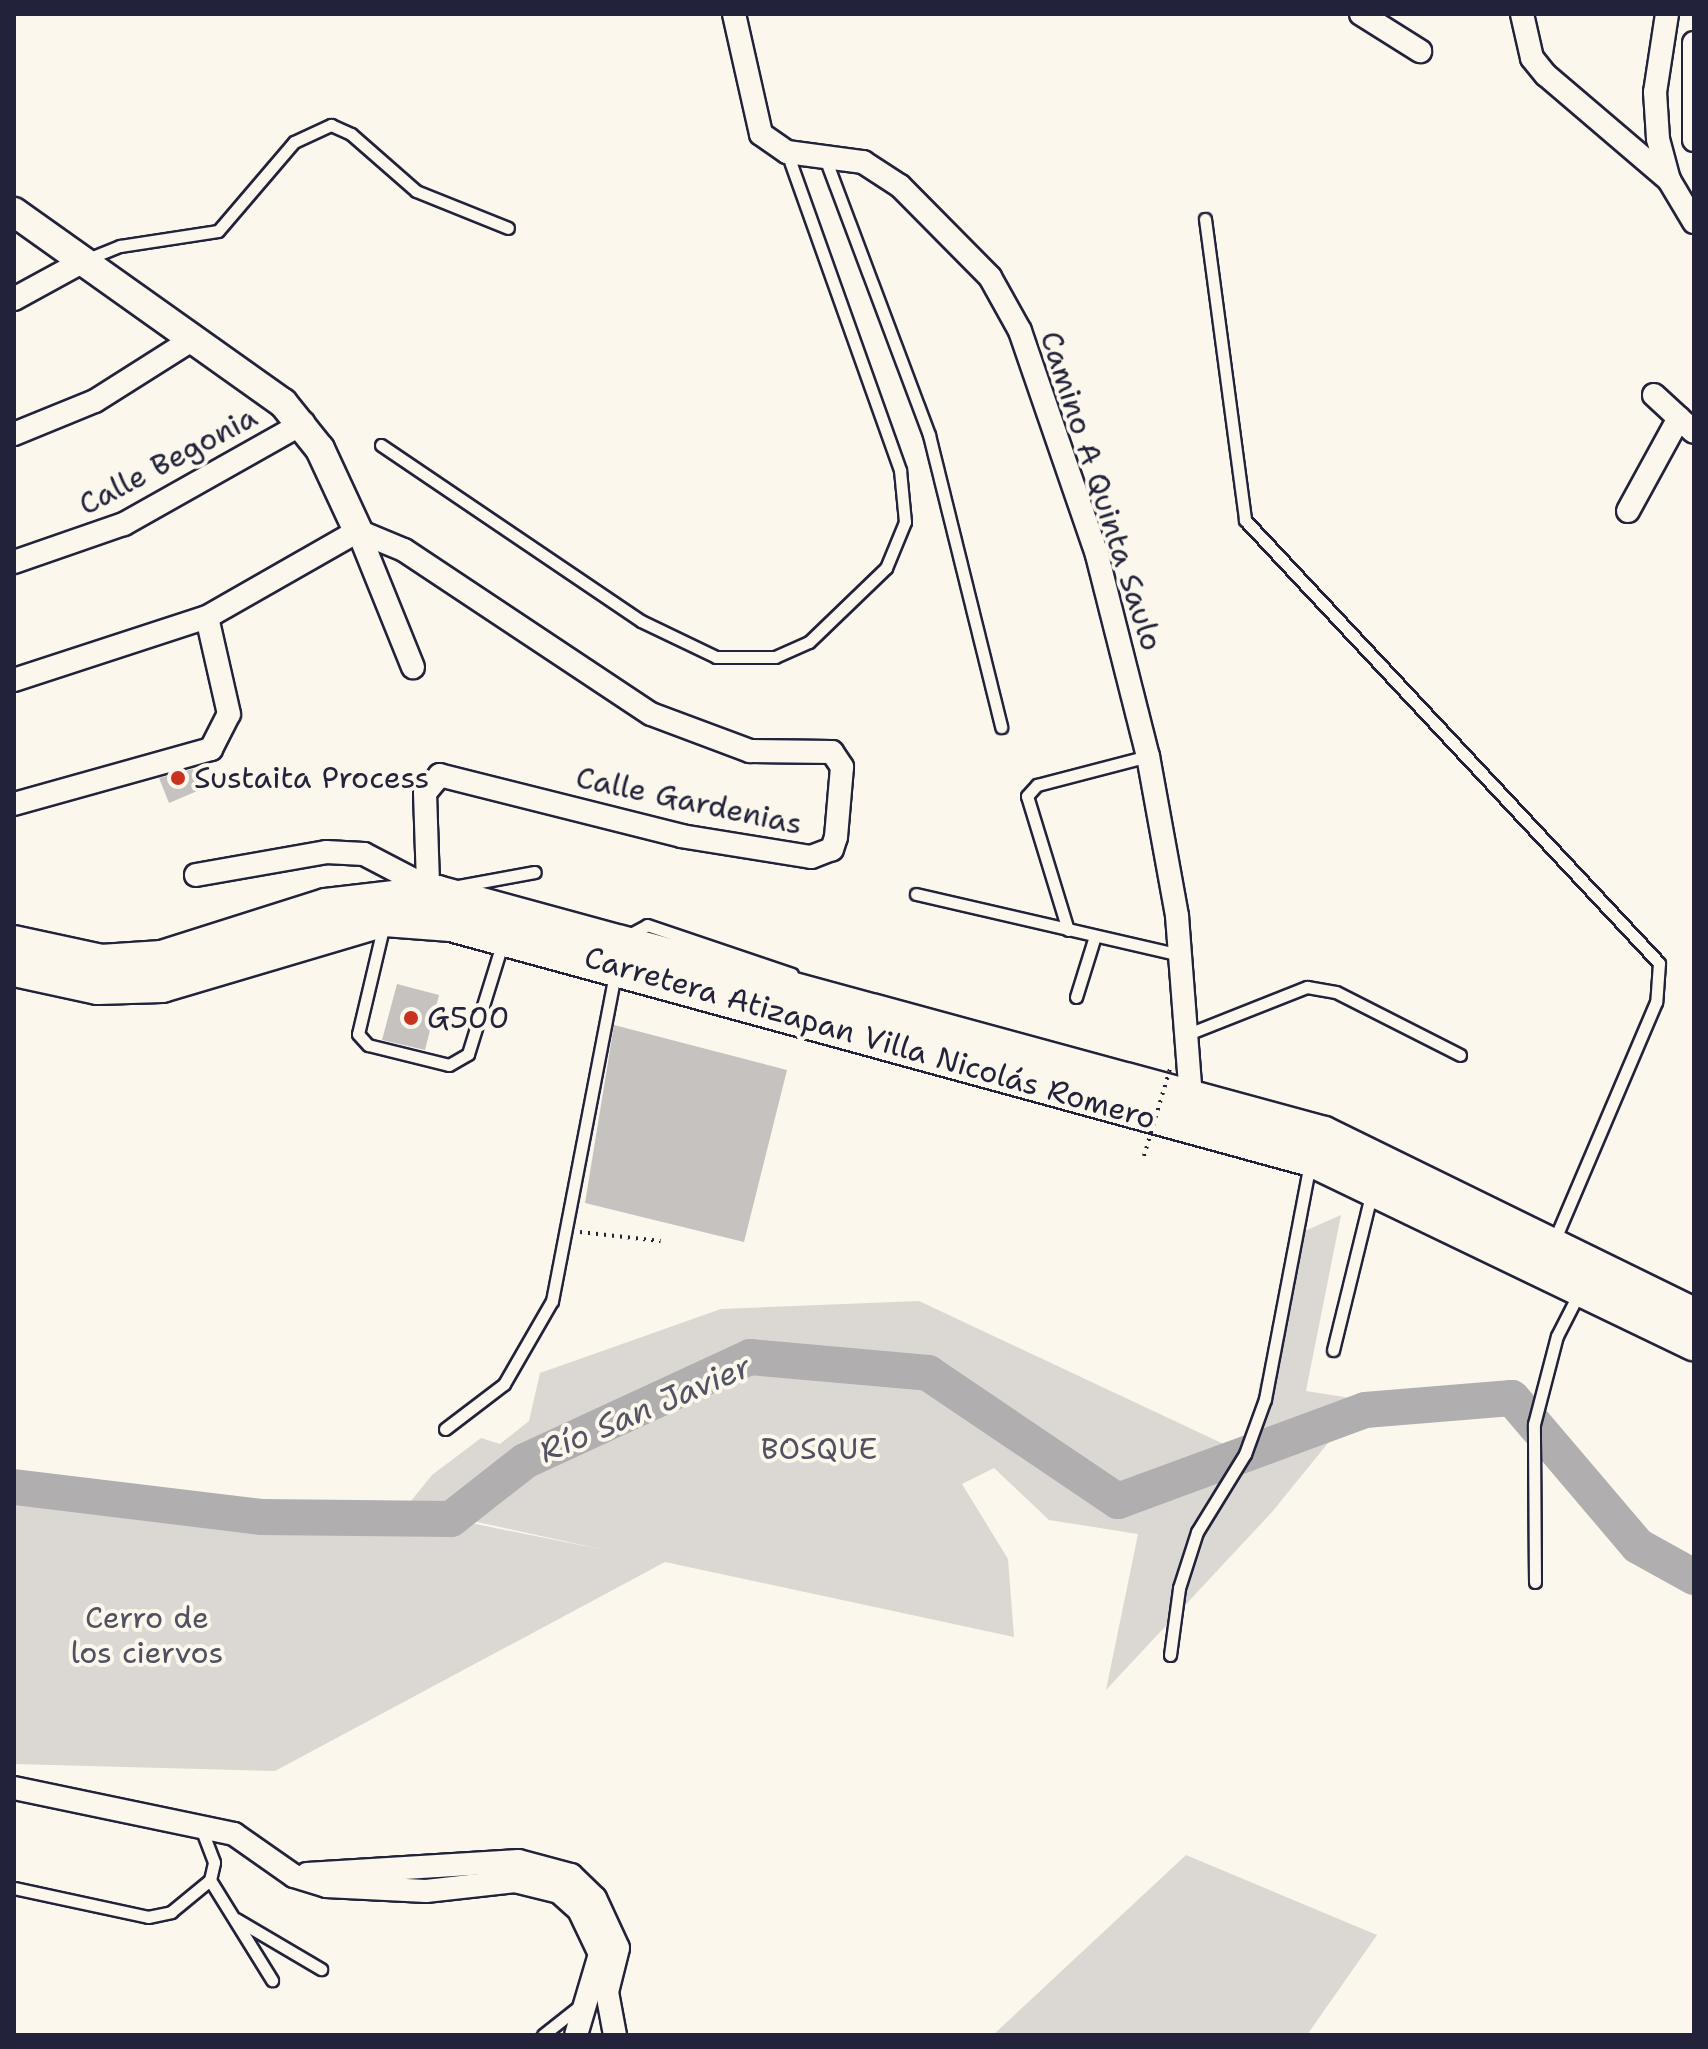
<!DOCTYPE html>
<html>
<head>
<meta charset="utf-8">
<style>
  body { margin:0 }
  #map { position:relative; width:1708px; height:2049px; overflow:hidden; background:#fbf7ec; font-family:"Shantell Sans",sans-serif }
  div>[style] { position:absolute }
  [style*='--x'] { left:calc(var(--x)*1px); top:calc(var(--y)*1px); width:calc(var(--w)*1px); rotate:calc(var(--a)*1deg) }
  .green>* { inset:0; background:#dbd8d3 }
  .river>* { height:36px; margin:-18px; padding:0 18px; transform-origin:18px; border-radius:18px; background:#b1aeb0 }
  .building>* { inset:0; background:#c6c2c0 }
  .path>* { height:4px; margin-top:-2px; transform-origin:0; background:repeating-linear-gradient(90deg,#22223b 0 2px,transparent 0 8px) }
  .roads { filter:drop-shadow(2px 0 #22223b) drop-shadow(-2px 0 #22223b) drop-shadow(0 2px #22223b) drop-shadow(0 -2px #22223b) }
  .service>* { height:11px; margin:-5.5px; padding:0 5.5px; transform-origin:5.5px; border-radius:5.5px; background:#fbf7ec }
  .minor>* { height:22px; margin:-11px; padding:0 11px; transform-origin:11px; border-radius:11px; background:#fbf7ec }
  .tertiary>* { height:28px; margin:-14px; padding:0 14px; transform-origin:14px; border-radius:14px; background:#fbf7ec }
  .primary>* { height:34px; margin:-17px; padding:0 17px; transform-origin:17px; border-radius:17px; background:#fbf7ec }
  .path-bridge>* { height:4px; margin-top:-2px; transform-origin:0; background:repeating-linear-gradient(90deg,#22223b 0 2px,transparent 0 8px) }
  .dots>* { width:22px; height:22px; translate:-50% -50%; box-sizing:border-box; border:4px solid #fbf7ec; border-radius:50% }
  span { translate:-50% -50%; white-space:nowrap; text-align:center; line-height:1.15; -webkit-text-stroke:8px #fbf7ec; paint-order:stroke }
  .street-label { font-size:30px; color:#22223b }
  .poi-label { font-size:30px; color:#22223b }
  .left { translate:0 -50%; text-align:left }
  .park-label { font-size:30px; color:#505061 }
  .water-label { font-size:32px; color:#545364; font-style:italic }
  .frame { position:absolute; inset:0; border:16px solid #22223b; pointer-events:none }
</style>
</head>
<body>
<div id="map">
  <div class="green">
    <i style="clip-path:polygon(1341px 1215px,1306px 1391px,1363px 1400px,1272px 1512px,1106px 1690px,1138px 1534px,1049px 1520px,994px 1468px,962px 1484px,1008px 1559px,1014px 1637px,665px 1562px,275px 1771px,14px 1764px,14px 1487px,261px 1517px,451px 1519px,605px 1550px,454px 1517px,402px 1512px,432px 1475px,481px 1438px,500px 1444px,529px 1421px,540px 1373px,721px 1309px,919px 1301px,1245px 1454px,1291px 1237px)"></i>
    <i style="clip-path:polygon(1186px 1855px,1377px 1935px,1307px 2035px,993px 2035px)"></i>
  </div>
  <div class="river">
    <i style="--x:14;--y:1487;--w:249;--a:6.9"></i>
    <i style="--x:261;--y:1517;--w:190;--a:0.6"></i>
    <i style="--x:451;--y:1519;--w:94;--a:-38.1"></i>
    <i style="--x:525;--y:1461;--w:248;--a:-24.8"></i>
    <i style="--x:750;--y:1357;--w:179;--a:5.1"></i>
    <i style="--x:928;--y:1373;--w:229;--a:34"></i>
    <i style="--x:1118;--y:1501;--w:263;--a:-20.2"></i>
    <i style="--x:1365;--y:1410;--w:147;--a:-4.7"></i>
    <i style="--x:1512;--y:1398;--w:194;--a:49.6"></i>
    <i style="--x:1638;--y:1546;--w:64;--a:29"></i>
  </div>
  <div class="building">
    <i style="clip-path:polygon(193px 769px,202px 789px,169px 803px,159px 778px)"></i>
    <i style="clip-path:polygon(397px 984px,439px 995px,425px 1050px,382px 1040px)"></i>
    <i style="clip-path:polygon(614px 1025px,787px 1070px,744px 1242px,585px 1203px)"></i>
  </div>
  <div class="path">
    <i style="--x:580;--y:1232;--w:81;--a:6.3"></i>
  </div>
  <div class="roads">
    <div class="service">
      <i style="--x:825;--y:158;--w:296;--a:69.4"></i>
      <i style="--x:929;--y:435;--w:301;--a:76.1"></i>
      <i style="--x:1205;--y:219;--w:304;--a:82.4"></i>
      <i style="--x:1245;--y:520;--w:606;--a:46.94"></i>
      <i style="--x:1659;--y:963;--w:39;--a:94"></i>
      <i style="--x:1656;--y:1002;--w:262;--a:113.1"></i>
      <i style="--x:85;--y:260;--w:38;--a:-22"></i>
      <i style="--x:120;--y:246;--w:99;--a:-8.7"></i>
      <i style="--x:218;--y:231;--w:117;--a:-49.5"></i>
      <i style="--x:294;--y:142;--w:41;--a:-24.7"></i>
      <i style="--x:331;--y:125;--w:22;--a:24"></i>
      <i style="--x:351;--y:134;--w:86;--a:41.2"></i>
      <i style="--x:416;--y:191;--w:99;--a:21.9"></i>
      <i style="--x:381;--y:445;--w:314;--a:34.1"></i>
      <i style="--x:641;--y:621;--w:83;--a:25.6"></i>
      <i style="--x:716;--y:657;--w:59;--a:0"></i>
      <i style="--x:775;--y:657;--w:37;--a:-24"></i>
      <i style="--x:809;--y:642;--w:107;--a:-43.9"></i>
      <i style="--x:886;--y:568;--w:50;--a:-67.6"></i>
      <i style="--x:905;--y:522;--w:52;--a:-95.5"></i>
      <i style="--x:900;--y:470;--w:337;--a:-109.6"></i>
      <i style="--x:453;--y:887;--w:83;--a:-10.4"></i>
      <i style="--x:916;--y:894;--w:272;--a:13"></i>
      <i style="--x:384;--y:924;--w:113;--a:103.3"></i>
      <i style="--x:358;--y:1034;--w:15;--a:48"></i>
      <i style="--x:368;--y:1045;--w:83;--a:13.9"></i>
      <i style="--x:449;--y:1065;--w:22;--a:-30"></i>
      <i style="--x:468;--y:1054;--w:118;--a:-72.8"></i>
      <i style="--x:1068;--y:930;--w:140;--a:-107"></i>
      <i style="--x:1027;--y:796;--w:15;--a:-48"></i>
      <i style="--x:1037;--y:785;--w:115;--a:-14.6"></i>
      <i style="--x:623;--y:938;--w:27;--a:-28"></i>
      <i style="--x:647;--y:925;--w:153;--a:18.7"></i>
      <i style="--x:1076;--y:997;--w:64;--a:-72.7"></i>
      <i style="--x:1188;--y:1034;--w:128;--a:-21.6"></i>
      <i style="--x:1307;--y:987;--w:29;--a:10"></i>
      <i style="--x:1336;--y:992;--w:139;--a:26.9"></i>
      <i style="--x:1333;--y:1350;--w:164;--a:-76.2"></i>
      <i style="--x:445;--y:1429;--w:74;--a:-37.3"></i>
      <i style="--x:504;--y:1384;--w:96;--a:-60"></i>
      <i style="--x:552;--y:1301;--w:333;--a:-79.1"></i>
      <i style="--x:1535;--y:1582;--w:158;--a:-90.4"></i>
      <i style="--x:1534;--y:1424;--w:91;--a:-75.4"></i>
      <i style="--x:1557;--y:1336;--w:48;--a:-62.9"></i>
      <i style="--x:1170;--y:1655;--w:68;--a:-82.3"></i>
      <i style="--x:1179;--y:1588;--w:59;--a:-72.2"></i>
      <i style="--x:1197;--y:1532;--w:92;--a:-58.4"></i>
      <i style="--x:1245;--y:1454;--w:59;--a:-70"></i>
      <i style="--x:1265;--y:1399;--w:240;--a:-79.2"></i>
      <i style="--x:210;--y:1880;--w:118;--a:58.2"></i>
      <i style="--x:14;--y:1888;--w:137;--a:12.2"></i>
      <i style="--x:148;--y:1917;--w:24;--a:-12"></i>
      <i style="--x:171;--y:1912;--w:50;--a:-39.4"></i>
      <i style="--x:210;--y:1880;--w:18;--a:-77"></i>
      <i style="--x:214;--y:1862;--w:36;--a:-111"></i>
      <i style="--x:236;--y:1919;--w:99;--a:30.5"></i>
      <i style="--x:543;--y:2035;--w:50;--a:-38.5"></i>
    </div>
    <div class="minor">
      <i style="--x:734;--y:14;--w:123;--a:77.3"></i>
      <i style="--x:761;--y:134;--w:32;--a:35"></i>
      <i style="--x:787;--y:152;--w:77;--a:7.5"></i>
      <i style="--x:863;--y:162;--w:44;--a:33"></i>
      <i style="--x:900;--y:186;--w:128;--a:45.3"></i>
      <i style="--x:990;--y:277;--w:62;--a:60.9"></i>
      <i style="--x:1020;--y:331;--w:237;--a:71"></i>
      <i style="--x:1097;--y:555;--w:207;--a:75.8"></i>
      <i style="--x:1148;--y:756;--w:163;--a:79.7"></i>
      <i style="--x:1177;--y:916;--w:194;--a:85.6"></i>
      <i style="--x:1361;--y:14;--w:70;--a:32.1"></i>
      <i style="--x:1522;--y:14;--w:45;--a:77.2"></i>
      <i style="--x:1532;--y:58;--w:22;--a:51"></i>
      <i style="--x:1546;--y:75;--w:162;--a:40.5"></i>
      <i style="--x:1667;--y:14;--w:79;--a:98.7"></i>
      <i style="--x:1655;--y:92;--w:47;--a:86.3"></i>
      <i style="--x:1658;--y:139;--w:42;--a:75"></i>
      <i style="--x:1669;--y:180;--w:49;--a:59.2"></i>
      <i style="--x:1694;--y:43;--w:97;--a:90"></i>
      <i style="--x:14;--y:299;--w:77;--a:-28.6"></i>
      <i style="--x:1654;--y:395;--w:54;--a:42.8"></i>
      <i style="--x:14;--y:434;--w:87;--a:-22.2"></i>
      <i style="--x:95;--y:401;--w:112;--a:-32.3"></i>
      <i style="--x:1628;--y:511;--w:106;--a:-61.3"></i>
      <i style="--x:358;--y:531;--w:50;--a:22.4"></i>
      <i style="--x:404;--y:550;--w:296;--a:33.6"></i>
      <i style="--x:651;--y:714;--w:106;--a:20.5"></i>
      <i style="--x:750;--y:751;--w:82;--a:0.7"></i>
      <i style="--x:832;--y:752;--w:18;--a:56"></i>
      <i style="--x:842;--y:767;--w:70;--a:94.9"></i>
      <i style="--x:836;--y:837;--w:13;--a:108"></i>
      <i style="--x:832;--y:849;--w:22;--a:159"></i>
      <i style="--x:811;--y:857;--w:131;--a:-170.8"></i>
      <i style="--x:682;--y:836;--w:250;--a:-165.9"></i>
      <i style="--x:440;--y:775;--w:23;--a:130"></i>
      <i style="--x:425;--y:793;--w:91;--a:88.1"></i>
      <i style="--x:358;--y:531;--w:147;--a:68"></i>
      <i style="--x:14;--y:562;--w:116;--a:-19.1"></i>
      <i style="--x:124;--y:524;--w:206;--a:-29.4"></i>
      <i style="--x:14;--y:680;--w:203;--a:-18.1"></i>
      <i style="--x:207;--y:617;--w:174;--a:-29.7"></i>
      <i style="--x:14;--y:804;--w:205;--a:-15.6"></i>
      <i style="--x:211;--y:749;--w:39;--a:-63"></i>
      <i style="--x:229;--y:714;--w:99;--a:-102.8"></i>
      <i style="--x:196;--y:875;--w:132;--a:-10"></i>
      <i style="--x:326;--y:852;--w:38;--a:3"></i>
      <i style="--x:364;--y:854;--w:80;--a:27.5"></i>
      <i style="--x:14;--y:1788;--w:225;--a:11.8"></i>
      <i style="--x:234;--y:1834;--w:73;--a:35"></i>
      <i style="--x:294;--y:1876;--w:34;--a:17"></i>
      <i style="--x:326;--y:1886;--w:100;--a:2.9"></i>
      <i style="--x:426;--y:1891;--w:90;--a:-6.4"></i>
      <i style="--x:515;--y:1881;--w:45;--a:14"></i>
      <i style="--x:559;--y:1892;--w:27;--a:42"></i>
      <i style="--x:579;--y:1910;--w:49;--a:64.5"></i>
      <i style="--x:600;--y:1954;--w:84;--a:106.5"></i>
      <i style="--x:307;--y:1874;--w:212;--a:-3.5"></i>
      <i style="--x:519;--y:1861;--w:54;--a:15.1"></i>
      <i style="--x:571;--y:1875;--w:33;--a:44"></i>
      <i style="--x:595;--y:1898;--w:55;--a:65.3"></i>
      <i style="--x:618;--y:1948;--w:45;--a:104"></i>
      <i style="--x:607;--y:1992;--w:44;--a:79.5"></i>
    </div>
    <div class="tertiary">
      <i style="--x:14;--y:212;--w:330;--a:35.4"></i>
      <i style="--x:283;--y:403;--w:59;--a:51.2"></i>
      <i style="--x:320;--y:449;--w:90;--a:65.1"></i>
    </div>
    <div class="primary">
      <i style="--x:14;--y:943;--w:89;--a:12.3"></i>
      <i style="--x:101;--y:962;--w:61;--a:-3.8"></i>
      <i style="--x:162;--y:958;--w:172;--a:-17.6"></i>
      <i style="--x:326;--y:906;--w:112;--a:-6.7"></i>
      <i style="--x:437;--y:893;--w:919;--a:15.2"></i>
      <i style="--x:1324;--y:1134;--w:412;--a:26.1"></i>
      <i style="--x:14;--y:969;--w:86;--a:12.1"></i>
      <i style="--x:98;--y:987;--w:64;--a:-1.8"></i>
      <i style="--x:162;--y:985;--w:233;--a:-16.5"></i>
      <i style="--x:385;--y:919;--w:66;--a:4.3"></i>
      <i style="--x:451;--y:924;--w:892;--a:15.28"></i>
      <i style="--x:1311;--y:1159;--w:425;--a:25.7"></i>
    </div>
  </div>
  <div class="path-bridge">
    <i style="--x:1144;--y:1156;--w:91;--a:-73.4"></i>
  </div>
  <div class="dots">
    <i style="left:178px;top:778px;background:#c8321e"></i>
    <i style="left:411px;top:1018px;background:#c8321e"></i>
  </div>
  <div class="street-label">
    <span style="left:168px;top:461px;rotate:-28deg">Calle Begonia</span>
    <span style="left:1101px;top:491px;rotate:72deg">Camino A Quinta Saulo</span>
    <span style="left:689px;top:801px;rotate:12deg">Calle Gardenias</span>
    <span style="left:870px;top:1038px;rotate:16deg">Carretera Atizapan Villa Nicolás Romero</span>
  </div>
  <div class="poi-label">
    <span class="left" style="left:194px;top:778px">Sustaita Process</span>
    <span class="left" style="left:427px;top:1018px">G500</span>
  </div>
  <div class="park-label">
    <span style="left:819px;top:1449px">BOSQUE</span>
    <span style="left:147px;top:1635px">Cerro de<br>los ciervos</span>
  </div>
  <div class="water-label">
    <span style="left:645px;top:1409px;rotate:-23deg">Río San Javier</span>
  </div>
  <div class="frame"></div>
</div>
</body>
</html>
